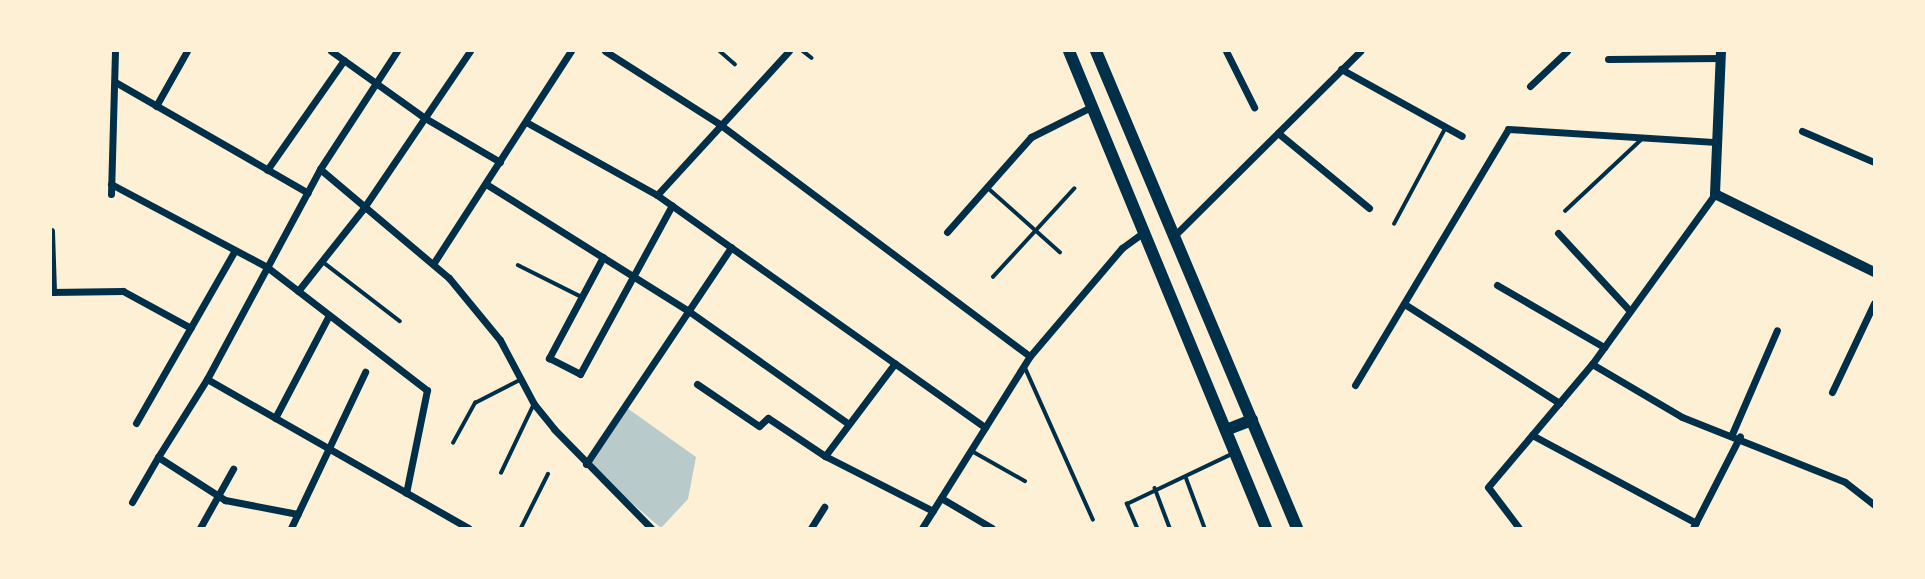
<!DOCTYPE html>
<html>
<head>
<meta charset="utf-8">
<style>
  body { margin:0 }
  #map { position:relative; width:1925px; height:579px; overflow:hidden; background:#fdf0d5; font-family:"Work Sans",sans-serif }
  div>[style] { position:absolute }
  [style*='--x'] { left:calc(var(--x)*1px); top:calc(var(--y)*1px); width:calc(var(--w)*1px); rotate:calc(var(--a)*1deg) }
  .green>* { inset:0; background:#b9caca }
  .service>* { height:3.5px; margin:-1.75px; padding:0 1.75px; transform-origin:1.75px; border-radius:1.75px; background:#003049 }
  .minor>* { height:7px; margin:-3.5px; padding:0 3.5px; transform-origin:3.5px; border-radius:3.5px; background:#003049 }
  .tertiary>* { height:10px; margin:-5px; padding:0 5px; transform-origin:5px; border-radius:5px; background:#003049 }
  .primary>* { height:12px; margin:-6px; padding:0 6px; transform-origin:6px; border-radius:6px; background:#003049 }
  span { translate:-50% -50%; white-space:nowrap; text-align:center; line-height:1.15; -webkit-text-stroke:5px #fdf0d5; paint-order:stroke }
  .frame { position:absolute; inset:0; border:52px solid #fdf0d5; pointer-events:none }
</style>
</head>
<body>
<div id="map">
  <div class="green">
    <i style="clip-path:polygon(627px 408px,696px 457px,688px 499px,661px 528px,586px 464px)"></i>
  </div>
  <div class="service">
    <i style="--x:720;--y:51;--w:20;--a:41"></i>
    <i style="--x:803;--y:51;--w:11;--a:38"></i>
    <i style="--x:987;--y:187;--w:98;--a:41.7"></i>
    <i style="--x:1565;--y:211;--w:107;--a:-43.1"></i>
    <i style="--x:1394;--y:224;--w:110;--a:-61.8"></i>
    <i style="--x:323;--y:262;--w:97;--a:37.5"></i>
    <i style="--x:518;--y:265;--w:69;--a:26.6"></i>
    <i style="--x:993;--y:277;--w:120;--a:-47.4"></i>
    <i style="--x:1025;--y:367;--w:167;--a:65.9"></i>
    <i style="--x:453;--y:443;--w:46;--a:-61.2"></i>
    <i style="--x:475;--y:403;--w:51;--a:-27.1"></i>
    <i style="--x:972;--y:451;--w:61;--a:29.5"></i>
    <i style="--x:501;--y:473;--w:74;--a:-64.5"></i>
    <i style="--x:1186;--y:477;--w:54;--a:69.6"></i>
    <i style="--x:1155;--y:488;--w:43;--a:69.4"></i>
    <i style="--x:521;--y:528;--w:60;--a:-63.4"></i>
    <i style="--x:1137;--y:528;--w:26;--a:-113"></i>
    <i style="--x:1127;--y:504;--w:116;--a:-25.5"></i>
  </div>
  <div class="minor">
    <i style="--x:331;--y:51;--w:115;--a:35.5"></i>
    <i style="--x:425;--y:118;--w:87;--a:30.4"></i>
    <i style="--x:605;--y:51;--w:134;--a:32.5"></i>
    <i style="--x:718;--y:123;--w:389;--a:36.8"></i>
    <i style="--x:1226;--y:51;--w:63;--a:63.4"></i>
    <i style="--x:1608;--y:59;--w:113;--a:-0.5"></i>
    <i style="--x:1341;--y:69;--w:138;--a:29"></i>
    <i style="--x:117;--y:83;--w:220;--a:29.9"></i>
    <i style="--x:1530;--y:86;--w:51;--a:-43.4"></i>
    <i style="--x:156;--y:106;--w:63;--a:-60.6"></i>
    <i style="--x:526;--y:122;--w:150;--a:29.1"></i>
    <i style="--x:657;--y:195;--w:402;--a:35.3"></i>
    <i style="--x:1802;--y:131;--w:78;--a:23.3"></i>
    <i style="--x:1278;--y:133;--w:118;--a:39.5"></i>
    <i style="--x:320;--y:169;--w:169;--a:40.2"></i>
    <i style="--x:449;--y:278;--w:80;--a:50.6"></i>
    <i style="--x:500;--y:340;--w:72;--a:62"></i>
    <i style="--x:534;--y:404;--w:32;--a:51"></i>
    <i style="--x:554;--y:429;--w:139;--a:45.6"></i>
    <i style="--x:267;--y:170;--w:134;--a:-55"></i>
    <i style="--x:111;--y:184;--w:177;--a:28"></i>
    <i style="--x:267;--y:267;--w:202;--a:37.6"></i>
    <i style="--x:427;--y:390;--w:105;--a:101.5"></i>
    <i style="--x:486;--y:184;--w:241;--a:32.1"></i>
    <i style="--x:690;--y:312;--w:194;--a:35.2"></i>
    <i style="--x:111;--y:194;--w:143;--a:-88.4"></i>
    <i style="--x:657;--y:195;--w:195;--a:-47.5"></i>
    <i style="--x:51;--y:231;--w:61;--a:88.1"></i>
    <i style="--x:947;--y:232;--w:127;--a:-48.5"></i>
    <i style="--x:1031;--y:137;--w:69;--a:-26.6"></i>
    <i style="--x:1558;--y:233;--w:106;--a:47.3"></i>
    <i style="--x:1173;--y:237;--w:264;--a:-44.8"></i>
    <i style="--x:603;--y:257;--w:115;--a:118.1"></i>
    <i style="--x:549;--y:358;--w:35;--a:27"></i>
    <i style="--x:580;--y:374;--w:192;--a:-61.4"></i>
    <i style="--x:433;--y:264;--w:254;--a:-57.1"></i>
    <i style="--x:1497;--y:285;--w:124;--a:30.1"></i>
    <i style="--x:298;--y:291;--w:105;--a:-51.6"></i>
    <i style="--x:363;--y:209;--w:191;--a:-55.9"></i>
    <i style="--x:51;--y:292;--w:72;--a:-0.8"></i>
    <i style="--x:123;--y:291;--w:77;--a:28.6"></i>
    <i style="--x:1406;--y:305;--w:182;--a:32.6"></i>
    <i style="--x:1592;--y:364;--w:104;--a:30.5"></i>
    <i style="--x:1682;--y:417;--w:175;--a:21.7"></i>
    <i style="--x:1845;--y:482;--w:37;--a:38"></i>
    <i style="--x:207;--y:379;--w:301;--a:29.7"></i>
    <i style="--x:697;--y:384;--w:75;--a:34.1"></i>
    <i style="--x:759;--y:426;--w:12;--a:-42"></i>
    <i style="--x:768;--y:418;--w:69;--a:33.7"></i>
    <i style="--x:825;--y:456;--w:121;--a:27"></i>
    <i style="--x:1355;--y:385;--w:298;--a:-59.1"></i>
    <i style="--x:1508;--y:129;--w:209;--a:3.6"></i>
    <i style="--x:1832;--y:392;--w:98;--a:-64.7"></i>
    <i style="--x:275;--y:418;--w:116;--a:-62.3"></i>
    <i style="--x:136;--y:423;--w:199;--a:-60.2"></i>
    <i style="--x:1732;--y:434;--w:113;--a:-66.6"></i>
    <i style="--x:1532;--y:435;--w:186;--a:28.2"></i>
    <i style="--x:825;--y:456;--w:116;--a:-53"></i>
    <i style="--x:158;--y:457;--w:92;--a:-57.9"></i>
    <i style="--x:207;--y:379;--w:238;--a:-61.7"></i>
    <i style="--x:320;--y:169;--w:141;--a:-56.9"></i>
    <i style="--x:586;--y:464;--w:261;--a:-56.2"></i>
    <i style="--x:941;--y:498;--w:59;--a:30.5"></i>
    <i style="--x:132;--y:502;--w:52;--a:-60"></i>
    <i style="--x:158;--y:457;--w:80;--a:32.7"></i>
    <i style="--x:225;--y:500;--w:74;--a:10.9"></i>
    <i style="--x:200;--y:528;--w:68;--a:-60.8"></i>
    <i style="--x:291;--y:528;--w:173;--a:-64.6"></i>
    <i style="--x:811;--y:528;--w:25;--a:-58"></i>
    <i style="--x:922;--y:528;--w:203;--a:-57.9"></i>
    <i style="--x:1030;--y:356;--w:142;--a:-49.6"></i>
    <i style="--x:1122;--y:248;--w:29;--a:-36"></i>
    <i style="--x:1519;--y:528;--w:51;--a:-127.1"></i>
    <i style="--x:1488;--y:487;--w:161;--a:-49.8"></i>
    <i style="--x:1592;--y:364;--w:210;--a:-54.1"></i>
    <i style="--x:1693;--y:528;--w:103;--a:-62.9"></i>
  </div>
  <div class="tertiary">
    <i style="--x:1721;--y:51;--w:143;--a:92.4"></i>
    <i style="--x:1715;--y:194;--w:177;--a:26.1"></i>
  </div>
  <div class="primary">
    <i style="--x:1069;--y:51;--w:516;--a:67.56"></i>
    <i style="--x:1096;--y:51;--w:518;--a:67.15"></i>
    <i style="--x:1226;--y:430;--w:28;--a:-21"></i>
  </div>
  <div class="frame"></div>
</div>
</body>
</html>
